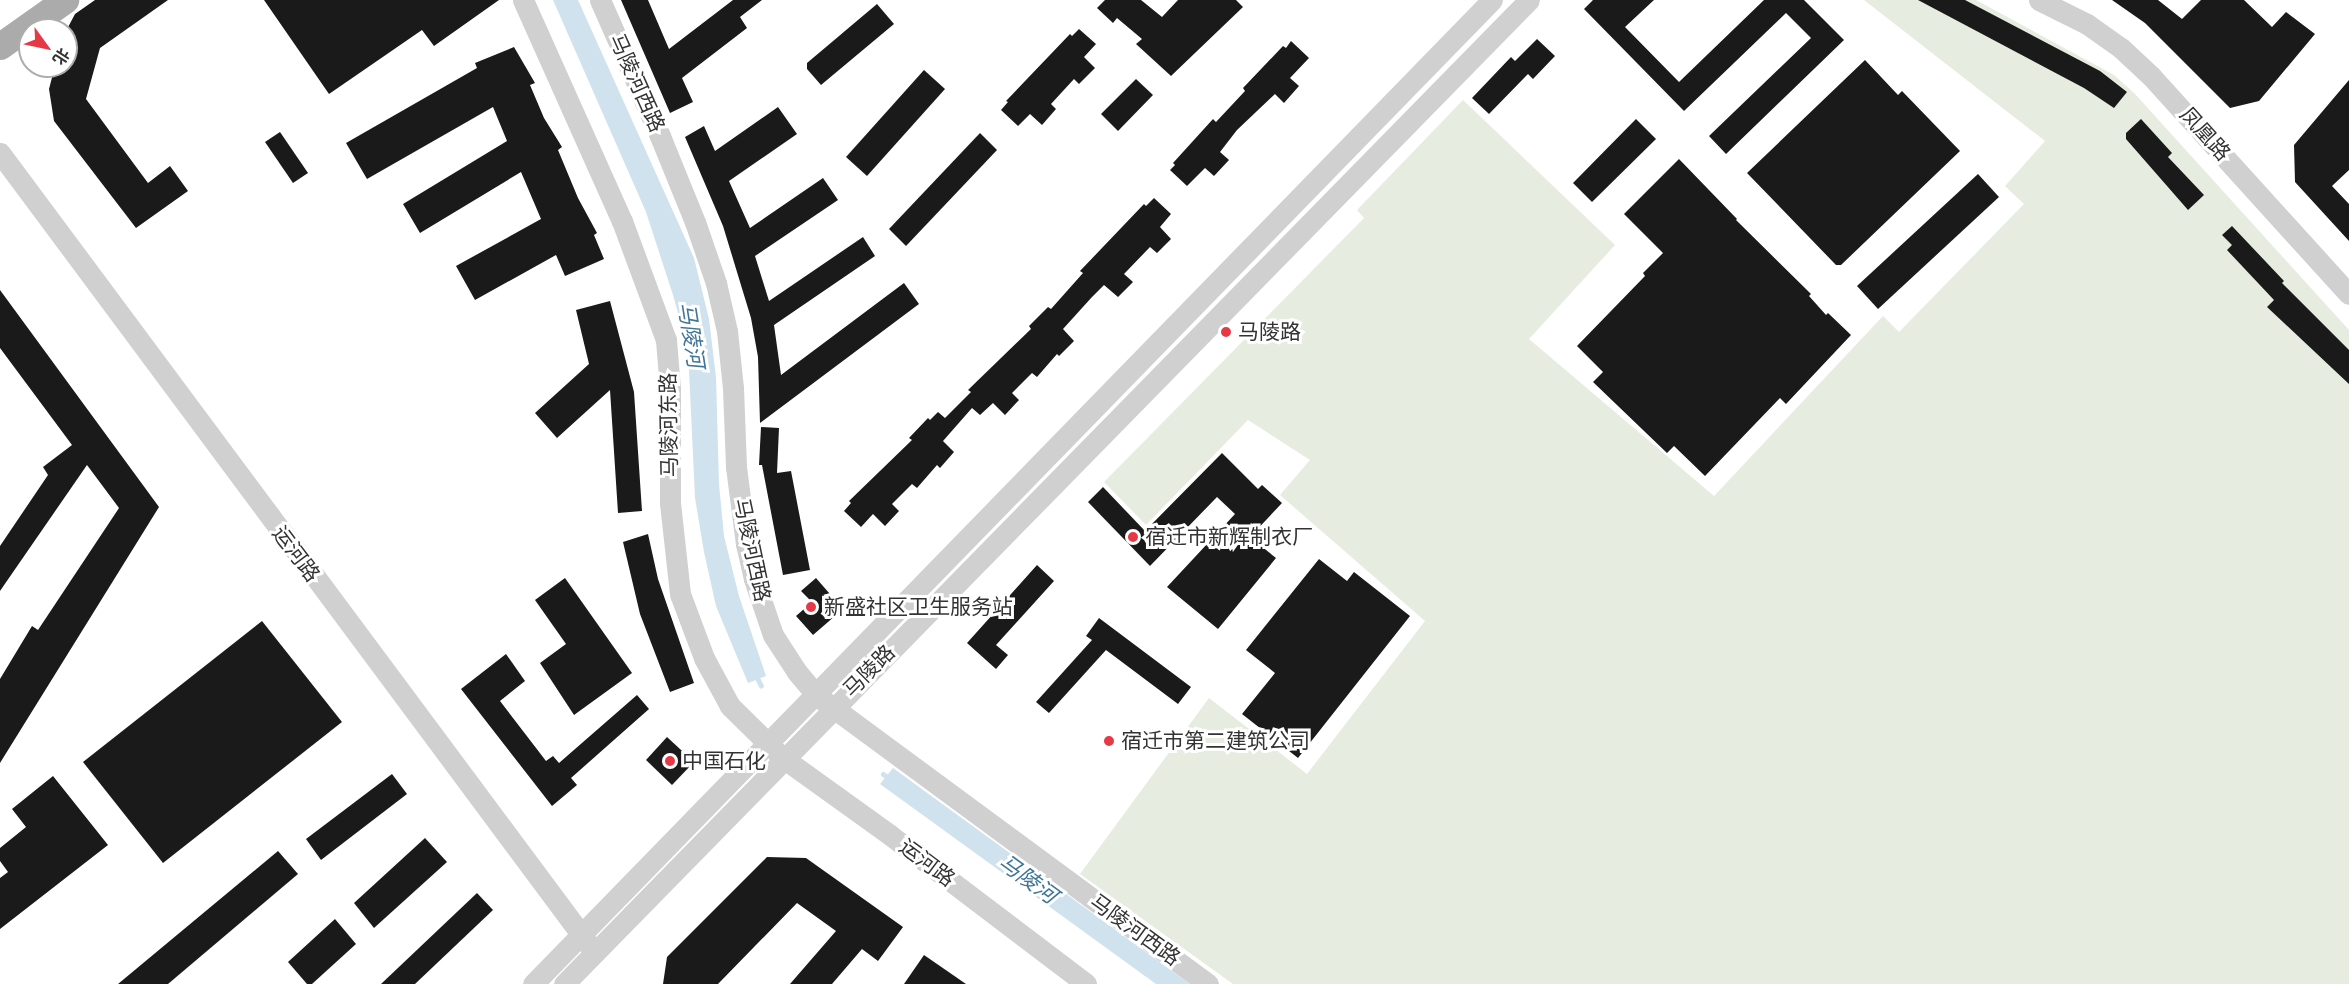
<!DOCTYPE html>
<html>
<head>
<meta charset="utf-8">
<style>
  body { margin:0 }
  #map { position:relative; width:2349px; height:984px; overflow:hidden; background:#fff; font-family:"Archivo Narrow","Noto Sans SC",sans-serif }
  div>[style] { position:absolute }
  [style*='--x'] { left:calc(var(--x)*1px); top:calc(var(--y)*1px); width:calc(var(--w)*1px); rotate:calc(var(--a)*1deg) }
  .green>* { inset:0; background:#e6ecdf }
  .water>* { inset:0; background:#cfe2ee }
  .stream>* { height:5px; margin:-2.5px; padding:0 2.5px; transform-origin:2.5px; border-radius:2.5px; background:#cfe2ee }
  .building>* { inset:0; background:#1a1a1a }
  .minor>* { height:21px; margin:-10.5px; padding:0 10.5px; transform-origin:10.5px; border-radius:10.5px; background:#d0d0d0 }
  .major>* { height:27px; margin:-13.5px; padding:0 13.5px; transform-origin:13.5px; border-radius:13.5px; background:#ababab }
  .dots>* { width:16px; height:16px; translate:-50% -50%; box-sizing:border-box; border:3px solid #fff; border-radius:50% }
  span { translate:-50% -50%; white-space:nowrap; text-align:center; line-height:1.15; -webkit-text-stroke:6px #fff; paint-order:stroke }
  .street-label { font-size:21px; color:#333 }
  .poi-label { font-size:21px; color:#333 }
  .left { translate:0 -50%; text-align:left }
  .water-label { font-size:22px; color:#3f7597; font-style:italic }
  .north { position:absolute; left:18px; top:18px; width:60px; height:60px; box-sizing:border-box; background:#fff; border:2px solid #adadad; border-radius:50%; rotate:123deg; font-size:16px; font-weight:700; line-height:24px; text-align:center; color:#333 }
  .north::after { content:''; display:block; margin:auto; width:21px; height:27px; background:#e63946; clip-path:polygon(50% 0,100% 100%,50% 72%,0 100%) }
</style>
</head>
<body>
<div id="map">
  <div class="green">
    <i style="clip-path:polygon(1864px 0,1976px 0,2114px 75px,2135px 94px,2349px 330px,2349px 984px,1233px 984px,1080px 874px,1209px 698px,1307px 774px,1425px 621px,1280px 495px,1310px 460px,1248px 420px,1146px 525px,1104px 482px,1364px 218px,1357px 210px,1463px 100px,1615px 245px,1529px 339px,1714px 496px,1883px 316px,1899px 332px,2024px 204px,2005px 186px,2045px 141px)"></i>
  </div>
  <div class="water">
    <i style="clip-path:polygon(553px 0,578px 0,694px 258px,709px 319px,716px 377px,719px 484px,724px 536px,739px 596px,766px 676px,748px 683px,716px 606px,704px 552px,695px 498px,688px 349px,673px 295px,646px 212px)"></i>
    <i style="clip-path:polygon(893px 768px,1190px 984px,1156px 984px,880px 784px)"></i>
  </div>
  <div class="stream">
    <i style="--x:755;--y:674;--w:13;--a:63"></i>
    <i style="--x:883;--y:774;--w:11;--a:34"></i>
  </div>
  <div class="building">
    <i style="clip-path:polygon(95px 0,168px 0,100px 48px,86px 99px,148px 183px,170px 166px,188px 191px,136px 228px,54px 121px,49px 89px,55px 66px,66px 66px,66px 31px,75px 14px)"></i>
    <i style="clip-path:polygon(264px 0,499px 0,434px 46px,422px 30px,329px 94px)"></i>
    <i style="clip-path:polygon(621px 0,648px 0,669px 49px,733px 0,762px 0,740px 17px,747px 28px,682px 78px,693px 102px,670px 113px)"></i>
    <i style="clip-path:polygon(1105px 0,1141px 0,1162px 17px,1178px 0,1236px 0,1243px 7px,1171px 76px,1136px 44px,1142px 39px,1117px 18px,1113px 23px,1097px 8px)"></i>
    <i style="clip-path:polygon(1593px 0,1654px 0,1625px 27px,1679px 82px,1764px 0,1804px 0,1844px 40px,1726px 154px,1709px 136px,1811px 38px,1786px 13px,1684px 111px,1584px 9px)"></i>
    <i style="clip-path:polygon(1918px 0,1965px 0,2100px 71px,2127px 92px,2114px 108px,2084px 88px)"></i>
    <i style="clip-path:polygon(2112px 0,2158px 0,2182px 19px,2201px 0,2244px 0,2272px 27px,2286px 12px,2315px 34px,2259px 101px,2230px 108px,2145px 23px)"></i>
    <i style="clip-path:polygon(877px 4px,894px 24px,821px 85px,807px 69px,807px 63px)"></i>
    <i style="clip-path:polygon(1079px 29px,1096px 44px,1084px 57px,1095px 68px,1079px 84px,1074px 79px,1051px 104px,1056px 109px,1042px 125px,1030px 114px,1018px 126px,1001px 110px,1008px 102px,1006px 101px,1070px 34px,1072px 36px)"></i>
    <i style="clip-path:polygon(1537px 39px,1555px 56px,1533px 79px,1528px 74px,1489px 114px,1472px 98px,1511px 57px,1515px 61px)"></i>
    <i style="clip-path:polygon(1291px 41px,1309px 58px,1290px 78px,1299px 86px,1284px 103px,1275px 94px,1237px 130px,1220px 152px,1229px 160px,1214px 176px,1205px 168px,1187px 186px,1170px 170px,1175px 165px,1173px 163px,1213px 119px,1216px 122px,1245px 91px,1243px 88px,1283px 46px,1286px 48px)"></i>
    <i style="clip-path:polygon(514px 47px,535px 83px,530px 85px,544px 118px,562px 147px,558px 150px,578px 198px,597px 233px,594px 235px,604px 259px,565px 276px,556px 255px,475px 300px,456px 266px,541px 219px,521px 172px,420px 233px,403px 204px,507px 141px,493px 107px,367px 179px,346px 143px,477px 68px,475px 63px)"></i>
    <i style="clip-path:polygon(1865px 60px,1898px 95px,1902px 91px,1960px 151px,1841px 265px,1836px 265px,1747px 173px)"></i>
    <i style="clip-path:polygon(924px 70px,945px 89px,867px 176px,846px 157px)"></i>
    <i style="clip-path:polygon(1136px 79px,1153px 95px,1118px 131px,1101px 114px)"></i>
    <i style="clip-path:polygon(2349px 80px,2349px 170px,2332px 186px,2349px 204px,2349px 241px,2295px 182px,2294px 145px)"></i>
    <i style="clip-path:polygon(778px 107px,797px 134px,729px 181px,750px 228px,823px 178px,838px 200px,755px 256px,769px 301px,863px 237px,875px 256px,774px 325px,781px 375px,904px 283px,919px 304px,760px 423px,758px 357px,751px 318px,723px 226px,685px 137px,704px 126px,715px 151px)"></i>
    <i style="clip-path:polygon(1636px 119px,1656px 139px,1592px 202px,1573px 183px)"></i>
    <i style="clip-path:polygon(2141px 119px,2172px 153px,2168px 157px,2204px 195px,2188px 210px,2126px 139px,2126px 133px)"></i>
    <i style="clip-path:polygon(280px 132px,308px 173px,293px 183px,265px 142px)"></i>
    <i style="clip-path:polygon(980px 133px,997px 150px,906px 246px,889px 229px)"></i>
    <i style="clip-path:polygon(1679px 159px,1737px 219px,1736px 220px,1811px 294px,1809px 296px,1826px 315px,1828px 313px,1851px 335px,1786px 404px,1780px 398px,1705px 476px,1674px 446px,1667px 453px,1593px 382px,1603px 372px,1577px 346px,1645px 276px,1643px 273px,1663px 253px,1624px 214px)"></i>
    <i style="clip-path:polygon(1978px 174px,1999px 197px,1878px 309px,1857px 286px)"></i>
    <i style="clip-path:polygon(1154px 198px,1171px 214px,1160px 227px,1171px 239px,1157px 253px,1150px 247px,1124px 274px,1133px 282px,1118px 297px,1104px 285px,1092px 297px,1063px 329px,1074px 341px,1059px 356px,1057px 354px,1037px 377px,1032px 373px,1012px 393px,1019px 400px,1005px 415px,993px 403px,980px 415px,972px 408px,943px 441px,954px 452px,940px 468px,937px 465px,917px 488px,912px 484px,892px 504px,899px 511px,885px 526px,873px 514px,861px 527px,844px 511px,851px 503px,849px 501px,912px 440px,909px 438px,928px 418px,930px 420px,938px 412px,945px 418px,971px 392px,968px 390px,1031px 329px,1029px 326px,1048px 307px,1051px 309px,1083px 273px,1080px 271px,1144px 204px,1146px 206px)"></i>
    <i style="clip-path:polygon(2232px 226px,2284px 281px,2282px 283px,2349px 350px,2349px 384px,2267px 307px,2274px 300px,2227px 250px,2232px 245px,2222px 235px)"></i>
    <i style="clip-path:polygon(0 290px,159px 507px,0 763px,0 679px,32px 626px,38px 630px,119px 508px,87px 465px,0 591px,0 546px,48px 475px,43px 467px,72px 445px,0 348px)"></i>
    <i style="clip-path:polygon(610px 301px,634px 392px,642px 511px,618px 513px,610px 390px,557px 438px,535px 413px,589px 364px,576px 310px)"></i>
    <i style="clip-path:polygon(761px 427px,779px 428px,777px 473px,791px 471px,810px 570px,783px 575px,762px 465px,759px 465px)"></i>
    <i style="clip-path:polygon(1222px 453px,1258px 489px,1262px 485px,1282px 503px,1250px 537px,1276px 558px,1218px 629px,1167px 587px,1235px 514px,1217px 497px,1150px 566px,1088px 502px,1103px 487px,1145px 531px)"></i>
    <i style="clip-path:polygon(648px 534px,658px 579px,694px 683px,670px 692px,640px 614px,623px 542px)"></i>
    <i style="clip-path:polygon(1319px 559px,1347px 581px,1354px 572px,1410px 616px,1298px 758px,1242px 714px,1275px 673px,1246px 650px)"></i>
    <i style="clip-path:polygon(1037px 565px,1054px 581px,996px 645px,1008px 655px,996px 669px,967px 643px)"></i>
    <i style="clip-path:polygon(565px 578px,632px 673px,574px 715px,540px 663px,566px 644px,535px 600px)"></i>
    <i style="clip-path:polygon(816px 578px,843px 609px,813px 635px,796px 616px,812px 602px,801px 591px)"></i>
    <i style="clip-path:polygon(1099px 618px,1191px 687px,1178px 704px,1106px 650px,1049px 713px,1036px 702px,1092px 640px,1086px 636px)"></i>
    <i style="clip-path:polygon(262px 621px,342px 722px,163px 863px,83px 762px)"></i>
    <i style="clip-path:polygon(506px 654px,525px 681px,500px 701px,546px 761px,553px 756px,559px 763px,637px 695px,649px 709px,571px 778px,577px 785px,552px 806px,461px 689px)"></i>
    <i style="clip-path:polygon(667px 737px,694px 762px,672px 785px,646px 760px)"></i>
    <i style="clip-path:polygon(392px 774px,407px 794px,321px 860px,306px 839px)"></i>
    <i style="clip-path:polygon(53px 776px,108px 845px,0 929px,0 878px,8px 872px,0 861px,0 848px,26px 827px,12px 809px)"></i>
    <i style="clip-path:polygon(425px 838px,447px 862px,374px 928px,354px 903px)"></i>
    <i style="clip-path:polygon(278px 851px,298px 874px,168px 984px,118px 984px)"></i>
    <i style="clip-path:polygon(767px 857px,806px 858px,903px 927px,878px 961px,862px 949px,832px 984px,790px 984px,836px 931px,797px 903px,718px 984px,663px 984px,667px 957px)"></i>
    <i style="clip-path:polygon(477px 893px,493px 910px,415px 984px,381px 984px)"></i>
    <i style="clip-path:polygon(335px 919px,356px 944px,312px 984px,307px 984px,288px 962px)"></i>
    <i style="clip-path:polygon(924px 955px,966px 984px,904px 984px)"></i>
  </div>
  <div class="minor">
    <i style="--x:523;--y:0;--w:242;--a:65.9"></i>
    <i style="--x:622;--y:221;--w:127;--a:69.7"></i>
    <i style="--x:666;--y:340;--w:49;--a:85.3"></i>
    <i style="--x:670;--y:389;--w:114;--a:90"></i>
    <i style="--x:670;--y:503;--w:92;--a:83.7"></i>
    <i style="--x:680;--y:594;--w:68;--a:69.4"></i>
    <i style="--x:704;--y:658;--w:55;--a:61.6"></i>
    <i style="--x:730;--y:706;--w:74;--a:44.5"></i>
    <i style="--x:783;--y:758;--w:132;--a:35.7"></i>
    <i style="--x:890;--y:835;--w:246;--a:37.2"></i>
    <i style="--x:600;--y:0;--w:149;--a:66.2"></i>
    <i style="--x:660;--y:136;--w:93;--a:67.9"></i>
    <i style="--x:695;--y:222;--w:65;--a:71"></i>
    <i style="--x:716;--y:283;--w:49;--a:77.1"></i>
    <i style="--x:727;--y:331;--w:57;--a:84"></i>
    <i style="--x:733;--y:388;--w:79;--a:87.8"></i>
    <i style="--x:736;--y:467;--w:78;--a:82.6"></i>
    <i style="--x:746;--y:544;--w:36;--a:77"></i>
    <i style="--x:754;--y:579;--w:59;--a:71.3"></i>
    <i style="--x:773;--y:635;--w:44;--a:57"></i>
    <i style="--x:797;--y:672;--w:30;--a:50"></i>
    <i style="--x:816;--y:695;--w:487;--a:36.4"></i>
    <i style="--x:2039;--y:0;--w:54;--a:26.6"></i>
    <i style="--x:2087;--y:24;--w:42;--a:35.2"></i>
    <i style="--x:2121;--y:48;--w:41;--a:43"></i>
    <i style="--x:2151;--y:76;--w:294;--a:47.8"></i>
    <i style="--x:0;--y:153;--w:987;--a:53.36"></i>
    <i style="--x:533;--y:984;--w:1374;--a:-45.74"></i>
    <i style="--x:564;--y:984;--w:1378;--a:-45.56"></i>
  </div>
  <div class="major">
    <i style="--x:0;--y:46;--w:80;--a:-35.3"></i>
  </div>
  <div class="dots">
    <i style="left:1226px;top:332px;background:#e63946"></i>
    <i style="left:1133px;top:537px;background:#e63946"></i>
    <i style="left:811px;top:607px;background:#e63946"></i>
    <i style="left:1109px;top:741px;background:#e63946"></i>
    <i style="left:670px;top:761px;background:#e63946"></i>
  </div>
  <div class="street-label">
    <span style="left:637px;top:83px;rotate:66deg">马陵河西路</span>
    <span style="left:2205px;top:134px;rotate:48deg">凤凰路</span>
    <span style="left:669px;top:425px;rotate:-91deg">马陵河东路</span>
    <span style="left:752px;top:550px;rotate:78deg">马陵河西路</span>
    <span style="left:296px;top:554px;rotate:53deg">运河路</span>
    <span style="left:869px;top:671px;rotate:-45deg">马陵路</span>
    <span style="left:927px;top:863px;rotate:37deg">运河路</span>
    <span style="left:1135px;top:930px;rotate:36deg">马陵河西路</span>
  </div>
  <div class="poi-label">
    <span class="left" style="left:1238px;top:332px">马陵路</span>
    <span class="left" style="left:1145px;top:537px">宿迁市新辉制衣厂</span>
    <span class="left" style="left:824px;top:607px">新盛社区卫生服务站</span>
    <span class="left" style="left:1121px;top:741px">宿迁市第二建筑公司</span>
    <span class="left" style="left:682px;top:761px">中国石化</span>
  </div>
  <div class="water-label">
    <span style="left:691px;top:335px;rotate:81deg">马陵河</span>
    <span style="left:1028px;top:879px;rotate:36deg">马陵河</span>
  </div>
  <div class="north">北</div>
</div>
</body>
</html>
